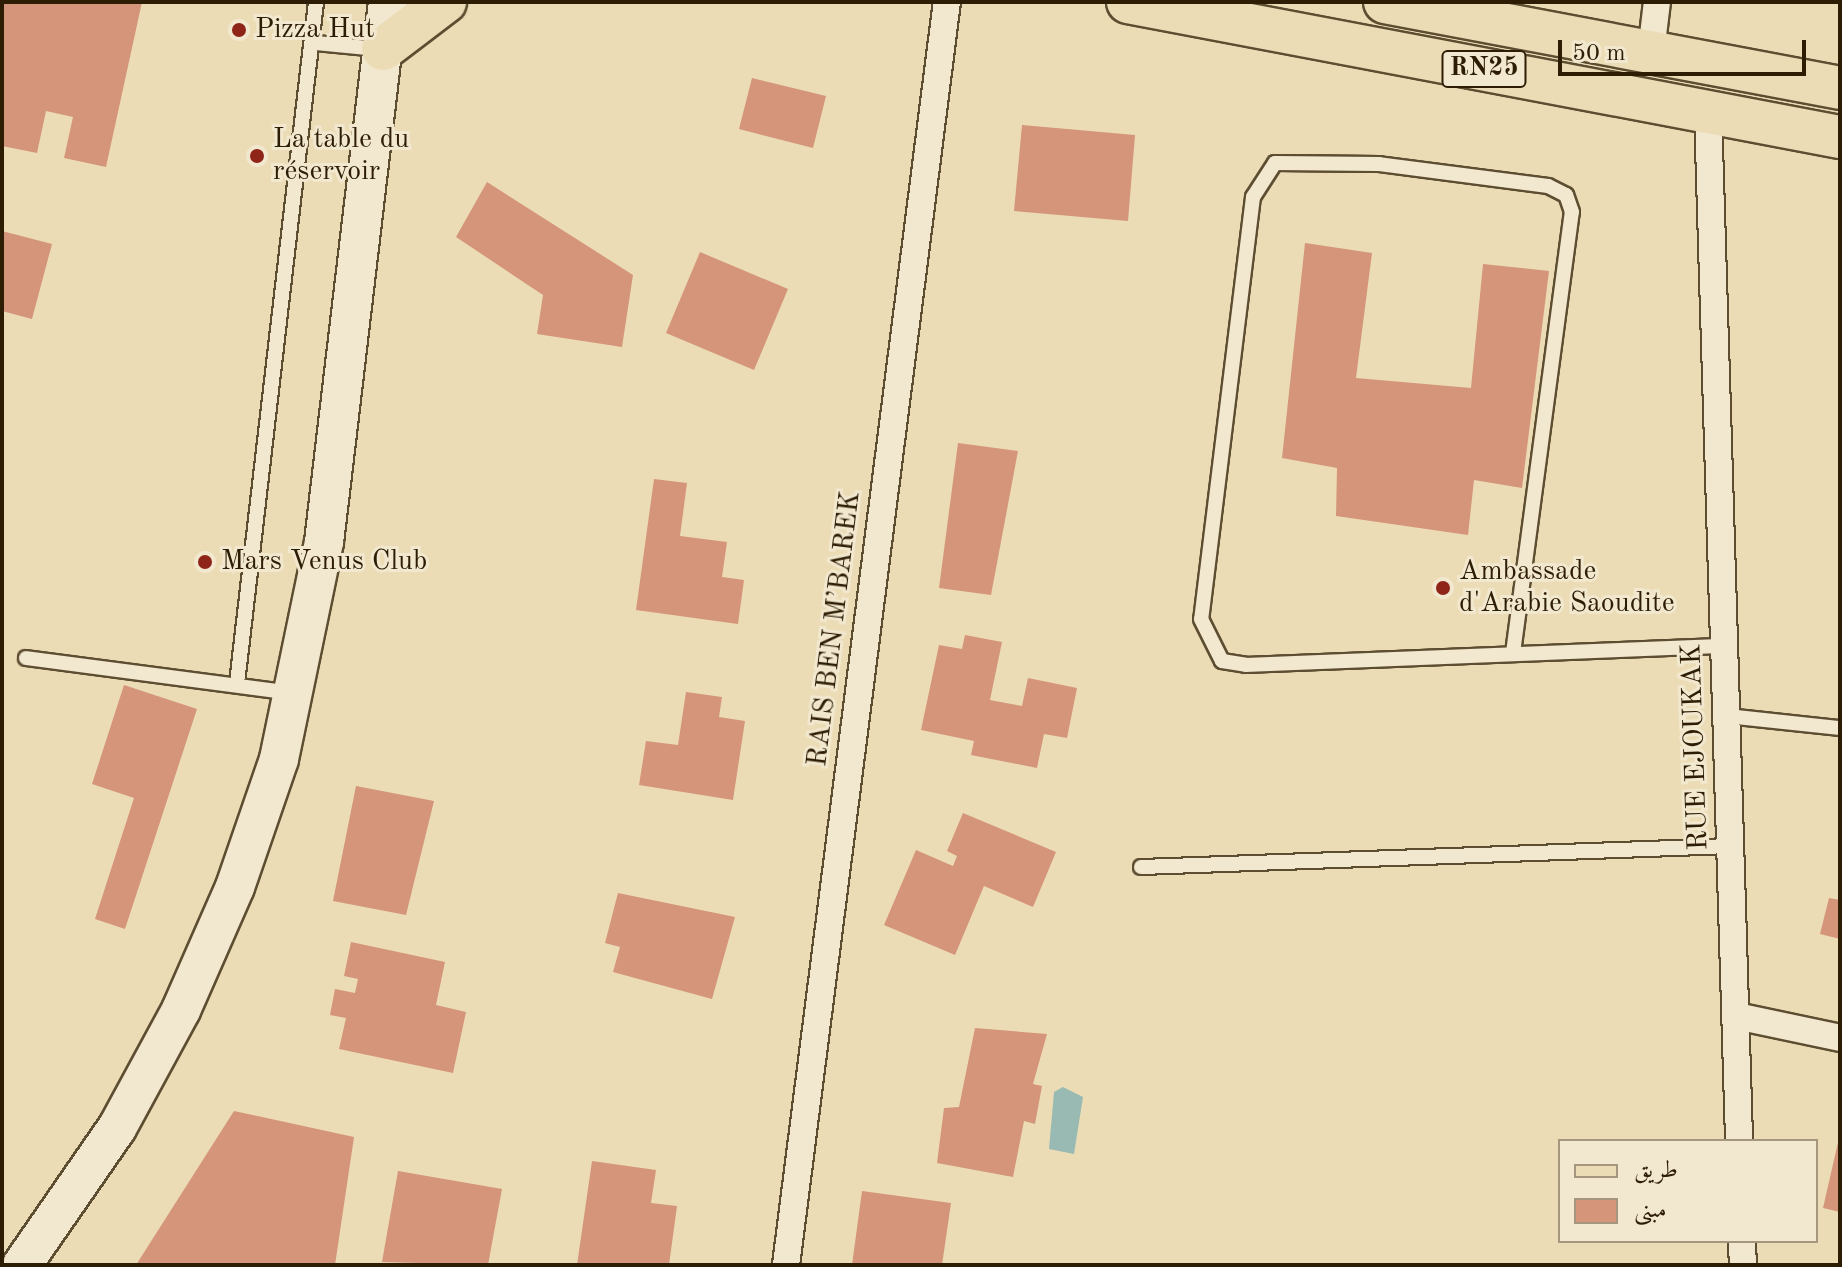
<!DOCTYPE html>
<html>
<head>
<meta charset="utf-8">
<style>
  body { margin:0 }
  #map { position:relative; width:1842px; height:1267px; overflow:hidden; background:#ebdcb5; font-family:"Old Standard TT",Amiri,serif }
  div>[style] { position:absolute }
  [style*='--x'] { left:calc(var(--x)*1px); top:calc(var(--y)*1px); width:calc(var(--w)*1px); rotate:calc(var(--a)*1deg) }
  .water>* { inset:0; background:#99bab2 }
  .building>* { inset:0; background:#d4957b }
  .roads { filter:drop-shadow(2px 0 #5d4d31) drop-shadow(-2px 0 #5d4d31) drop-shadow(0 2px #5d4d31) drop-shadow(0 -2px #5d4d31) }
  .lane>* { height:14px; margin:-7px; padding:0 7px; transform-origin:7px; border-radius:7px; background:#f2e8cf }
  .street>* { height:26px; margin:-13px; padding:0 13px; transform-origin:13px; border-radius:13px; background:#f2e8cf }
  .secondary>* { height:38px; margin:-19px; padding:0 19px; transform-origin:19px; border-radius:19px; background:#f2e8cf }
  .primary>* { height:42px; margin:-21px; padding:0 21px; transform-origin:21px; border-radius:21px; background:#ebdcb5 }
  .dots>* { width:22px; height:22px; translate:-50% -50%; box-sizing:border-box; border:4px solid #f2e8cf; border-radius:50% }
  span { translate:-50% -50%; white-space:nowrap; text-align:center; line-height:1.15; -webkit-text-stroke:6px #f2e8cf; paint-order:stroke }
  .shield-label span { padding:2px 6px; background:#f2e8cf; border:2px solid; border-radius:6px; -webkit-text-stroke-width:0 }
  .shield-label { font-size:26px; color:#2e1d05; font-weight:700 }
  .poi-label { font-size:28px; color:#2e1d05 }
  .left { translate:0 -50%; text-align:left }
  .street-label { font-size:28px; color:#2e1d05 }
  .frame { position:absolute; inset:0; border:4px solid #2e1d05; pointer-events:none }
  .legend { position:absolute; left:1558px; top:1139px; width:260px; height:104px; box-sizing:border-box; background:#f2e8cf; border:2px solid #a4977e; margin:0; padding:10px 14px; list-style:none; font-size:24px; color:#2e1d05 }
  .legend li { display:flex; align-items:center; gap:16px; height:40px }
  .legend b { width:40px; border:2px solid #a4977e }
  .scale { position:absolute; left:1558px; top:40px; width:248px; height:36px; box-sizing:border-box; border:4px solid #2e1d05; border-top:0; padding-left:10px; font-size:24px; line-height:28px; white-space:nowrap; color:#2e1d05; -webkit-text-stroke:6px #f2e8cf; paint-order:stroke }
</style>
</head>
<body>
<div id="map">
  <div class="water">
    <i style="clip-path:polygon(1063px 1087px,1083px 1097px,1074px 1154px,1049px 1149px,1054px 1092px)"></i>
  </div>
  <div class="building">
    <i style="clip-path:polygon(2px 2px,142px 2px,106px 167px,64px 158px,73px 117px,46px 111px,37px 153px,2px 146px)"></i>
    <i style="clip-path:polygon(752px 78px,826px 96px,813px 148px,739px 129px)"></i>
    <i style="clip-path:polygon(1022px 125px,1135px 135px,1128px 221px,1014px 211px)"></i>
    <i style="clip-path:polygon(487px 182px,633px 275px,622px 347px,537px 334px,543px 295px,456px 237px)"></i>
    <i style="clip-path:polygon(2px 231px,52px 244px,32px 319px,2px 311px)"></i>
    <i style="clip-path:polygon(1305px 243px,1372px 253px,1356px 378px,1471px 388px,1483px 264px,1549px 271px,1522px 488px,1474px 480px,1468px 535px,1336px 516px,1337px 468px,1282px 458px)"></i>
    <i style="clip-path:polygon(700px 252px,788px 289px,754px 370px,666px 333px)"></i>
    <i style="clip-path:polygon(958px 443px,1018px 451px,991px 595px,939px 588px)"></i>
    <i style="clip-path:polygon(654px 479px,687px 483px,680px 536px,727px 542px,722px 577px,744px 580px,738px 624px,636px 610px)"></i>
    <i style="clip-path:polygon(965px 635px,1002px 642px,990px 700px,1022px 706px,1028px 678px,1077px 688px,1067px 738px,1044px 734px,1037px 768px,971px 755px,974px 741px,921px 730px,939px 645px,962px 649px)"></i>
    <i style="clip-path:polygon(124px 685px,197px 709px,125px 929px,95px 919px,134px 798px,92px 784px)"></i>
    <i style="clip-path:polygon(686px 692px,722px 697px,719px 717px,745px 721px,733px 800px,639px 785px,646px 741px,678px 745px)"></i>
    <i style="clip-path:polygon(356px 786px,434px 801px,406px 915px,333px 901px)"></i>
    <i style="clip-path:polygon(963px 813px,1056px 852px,1033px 907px,984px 886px,955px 955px,884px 925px,916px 850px,953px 866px,957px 856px,947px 851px)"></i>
    <i style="clip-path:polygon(618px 893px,735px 917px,712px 999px,613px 972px,620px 947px,605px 943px)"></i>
    <i style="clip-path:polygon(1829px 898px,1840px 900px,1840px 939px,1820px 934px)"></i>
    <i style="clip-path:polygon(351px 942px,445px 962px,436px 1005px,466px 1012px,453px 1073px,339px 1049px,346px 1018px,330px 1015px,335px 989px,355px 993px,358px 979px,344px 976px)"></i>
    <i style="clip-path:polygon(975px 1028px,1047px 1034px,1033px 1084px,1042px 1086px,1035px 1124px,1024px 1121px,1013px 1177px,937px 1163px,944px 1108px,959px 1107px)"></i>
    <i style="clip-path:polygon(234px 1111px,354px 1137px,335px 1265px,136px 1265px)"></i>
    <i style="clip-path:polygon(1839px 1138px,1840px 1138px,1840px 1212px,1823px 1208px)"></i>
    <i style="clip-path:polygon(592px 1161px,656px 1170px,651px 1203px,677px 1206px,669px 1265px,577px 1265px)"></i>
    <i style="clip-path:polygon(398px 1171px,502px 1189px,488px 1265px,382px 1262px)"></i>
    <i style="clip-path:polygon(862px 1191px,951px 1203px,942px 1265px,852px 1265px)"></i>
  </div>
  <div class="roads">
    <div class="lane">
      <i style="--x:315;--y:43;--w:64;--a:5.4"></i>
      <i style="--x:1513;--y:653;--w:445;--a:-82.4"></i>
      <i style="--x:1572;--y:212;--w:18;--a:-109"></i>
      <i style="--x:1566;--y:195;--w:20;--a:-153"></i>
      <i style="--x:1548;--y:186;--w:170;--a:-172.6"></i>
      <i style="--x:1379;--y:164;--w:104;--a:-179.4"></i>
      <i style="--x:1275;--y:163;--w:40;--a:122.9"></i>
      <i style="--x:1253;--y:197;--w:425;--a:97"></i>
      <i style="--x:1201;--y:619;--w:47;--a:63.4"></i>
      <i style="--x:1222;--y:661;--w:24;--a:9"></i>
      <i style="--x:1246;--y:665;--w:479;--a:-2.3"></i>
      <i style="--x:26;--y:658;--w:267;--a:7.5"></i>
      <i style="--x:237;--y:683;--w:686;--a:-83.38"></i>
      <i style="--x:1727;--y:716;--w:114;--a:6.1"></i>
      <i style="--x:1141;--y:867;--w:590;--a:-2.04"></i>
    </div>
    <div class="street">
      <i style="--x:1651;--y:52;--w:50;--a:-83.2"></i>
      <i style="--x:1708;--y:112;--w:1029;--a:88.27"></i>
      <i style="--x:1736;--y:1016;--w:106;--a:11.9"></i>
      <i style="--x:1742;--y:1241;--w:24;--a:88"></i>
      <i style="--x:786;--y:1265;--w:1273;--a:-82.74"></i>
    </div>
    <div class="secondary">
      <i style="--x:22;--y:1265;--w:167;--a:-55.3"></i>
      <i style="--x:117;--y:1128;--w:134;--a:-61.5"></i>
      <i style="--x:181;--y:1010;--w:134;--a:-66.3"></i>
      <i style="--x:235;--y:887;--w:135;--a:-71"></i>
      <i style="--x:279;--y:759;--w:222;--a:-78.3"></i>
      <i style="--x:324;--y:542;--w:544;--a:-83.24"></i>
    </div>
    <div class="primary">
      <i style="--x:1128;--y:2;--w:725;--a:10.74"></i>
      <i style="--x:1385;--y:2;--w:463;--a:10.7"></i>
      <i style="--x:383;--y:49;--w:78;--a:-37.2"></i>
    </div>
  </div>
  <div class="dots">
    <i style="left:239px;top:30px;background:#8f2418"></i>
    <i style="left:257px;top:156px;background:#8f2418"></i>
    <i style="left:205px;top:562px;background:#8f2418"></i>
    <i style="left:1443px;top:588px;background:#8f2418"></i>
  </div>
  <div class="shield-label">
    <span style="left:1484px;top:69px">RN25</span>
  </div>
  <div class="poi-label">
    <span class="left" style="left:255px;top:30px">Pizza Hut</span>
    <span class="left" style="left:273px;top:156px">La table du<br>réservoir</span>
    <span class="left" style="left:221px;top:562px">Mars Venus Club</span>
    <span class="left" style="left:1459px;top:588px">Ambassade<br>d'Arabie Saoudite</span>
  </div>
  <div class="street-label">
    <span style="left:835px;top:629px;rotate:-83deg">RAIS BEN M’BAREK</span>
    <span style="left:1696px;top:747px;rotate:-92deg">RUE EJOUKAK</span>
  </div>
  <div class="frame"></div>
  <ul class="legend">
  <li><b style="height:10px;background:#ebdcb5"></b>طريق</li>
  <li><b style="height:22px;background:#d4957b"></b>مبنى</li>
  </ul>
  <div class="scale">50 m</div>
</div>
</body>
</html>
